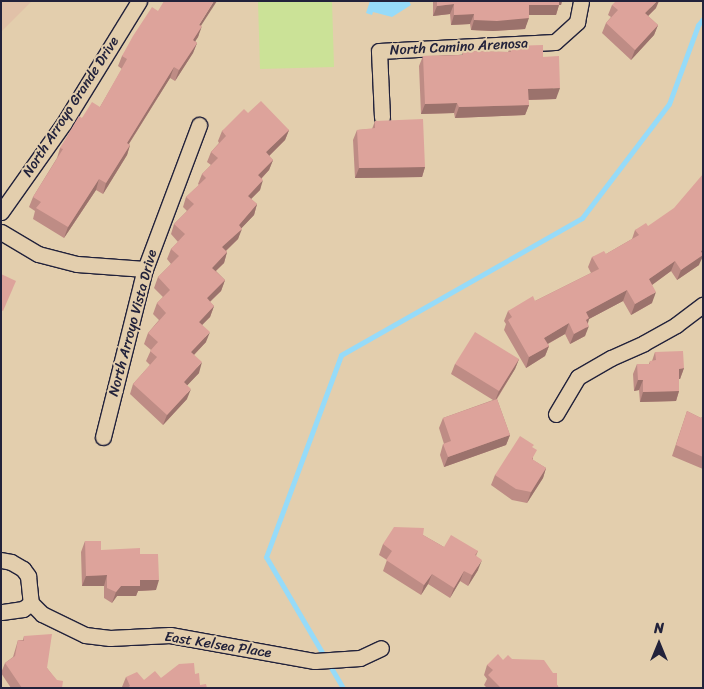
<!DOCTYPE html>
<html>
<head>
<meta charset="utf-8">
<style>
  body { margin:0 }
  #map { position:relative; width:704px; height:689px; overflow:hidden; background:#e3cead; font-family:Sriracha,sans-serif }
  div>[style] { position:absolute }
  [style*='--x'] { left:calc(var(--x)*1px); top:calc(var(--y)*1px); width:calc(var(--w)*1px); rotate:calc(var(--a)*1deg) }
  .built>* { inset:0; background:#e1c1a8 }
  .green>* { inset:0; background:#cbe297 }
  .water>* { inset:0; background:#96dbf9 }
  .stream>* { height:5px; margin:-2.5px; padding:0 2.5px; transform-origin:2.5px; border-radius:2.5px; background:#96dbf9 }
  .roads { filter:drop-shadow(1px 0 #22223b) drop-shadow(-1px 0 #22223b) drop-shadow(0 1px #22223b) drop-shadow(0 -1px #22223b) }
  .minor>* { height:15px; margin:-7.5px; padding:0 7.5px; transform-origin:7.5px; border-radius:7.5px; background:#e3cead }
  .wall>* { inset:0; background:#be8c85 }
  .shaded-wall>* { inset:0; background:#9b726c }
  .building>* { inset:0; background:#dda39b }
  span { translate:-50% -50%; white-space:nowrap; text-align:center; line-height:1.15; -webkit-text-stroke:4px #e3cead; paint-order:stroke }
  .street-label { font-size:14px; color:#22223b }
  .frame { position:absolute; inset:0; border:2px solid #22223b; pointer-events:none }
  .north { position:absolute; left:634px; top:619px; width:50px; height:50px; -webkit-text-stroke:4px #e3cead; paint-order:stroke; rotate:0deg; font-size:14px; font-weight:700; line-height:20px; text-align:center; color:#22223b }
  .north::after { content:''; display:block; margin:auto; width:18px; height:22px; background:#22223b; clip-path:polygon(50% 0,100% 100%,50% 72%,0 100%) }
</style>
</head>
<body>
<div id="map">
  <div class="built">
    <i style="clip-path:polygon(1px 1px,32px 1px,1px 32px)"></i>
  </div>
  <div class="green">
    <i style="clip-path:polygon(258px 1px,332px 1px,334px 67px,260px 69px)"></i>
  </div>
  <div class="water">
    <i style="clip-path:polygon(370px 1px,409px 1px,411px 5px,392px 17px,373px 12px,372px 15px,366px 13px)"></i>
  </div>
  <div class="stream">
    <i style="--x:343;--y:688;--w:152;--a:-120.4"></i>
    <i style="--x:266;--y:557;--w:215;--a:-69.6"></i>
    <i style="--x:341;--y:355;--w:277;--a:-29.6"></i>
    <i style="--x:582;--y:218;--w:143;--a:-52.7"></i>
    <i style="--x:669;--y:104;--w:84;--a:-69.8"></i>
    <i style="--x:698;--y:25;--w:8;--a:-50"></i>
  </div>
  <div class="roads">
    <div class="minor">
      <i style="--x:382;--y:117;--w:66;--a:-92.6"></i>
      <i style="--x:379;--y:51;--w:176;--a:-2.9"></i>
      <i style="--x:555;--y:42;--w:30;--a:-42"></i>
      <i style="--x:577;--y:22;--w:21;--a:-79"></i>
      <i style="--x:1;--y:212;--w:109;--a:-54.7"></i>
      <i style="--x:64;--y:123;--w:143;--a:-58.4"></i>
      <i style="--x:1;--y:232;--w:43;--a:30.7"></i>
      <i style="--x:38;--y:254;--w:40;--a:14.4"></i>
      <i style="--x:77;--y:264;--w:68;--a:4.2"></i>
      <i style="--x:556;--y:414;--w:43;--a:-59.3"></i>
      <i style="--x:578;--y:377;--w:38;--a:-30"></i>
      <i style="--x:611;--y:358;--w:36;--a:-24"></i>
      <i style="--x:644;--y:343;--w:37;--a:-29"></i>
      <i style="--x:676;--y:325;--w:34;--a:-37"></i>
      <i style="--x:103;--y:437;--w:173;--a:-76"></i>
      <i style="--x:145;--y:269;--w:154;--a:-69.4"></i>
      <i style="--x:1;--y:560;--w:10;--a:11"></i>
      <i style="--x:11;--y:562;--w:14;--a:30"></i>
      <i style="--x:23;--y:569;--w:9;--a:54"></i>
      <i style="--x:28;--y:576;--w:27;--a:84"></i>
      <i style="--x:31;--y:603;--w:10;--a:143"></i>
      <i style="--x:23;--y:609;--w:22;--a:172"></i>
      <i style="--x:31;--y:603;--w:16;--a:45"></i>
      <i style="--x:42;--y:614;--w:48;--a:26"></i>
      <i style="--x:85;--y:635;--w:25;--a:7"></i>
      <i style="--x:110;--y:638;--w:60;--a:-2.9"></i>
      <i style="--x:170;--y:635;--w:147;--a:10.2"></i>
      <i style="--x:315;--y:661;--w:45;--a:-3.8"></i>
      <i style="--x:360;--y:658;--w:23;--a:-25"></i>
    </div>
  </div>
  <div class="wall">
    <i style="clip-path:polygon(433px 1px,562px 1px,561px 5px,559px 5px,556px 15px,529px 15px,525px 29px,493px 31px,471px 30px,470px 24px,451px 25px,450px 14px,433px 16px)"></i>
    <i style="clip-path:polygon(612px 5px,656px 8px,648px 16px,658px 25px,654px 35px,631px 60px,602px 33px,606px 23px,611px 17px,608px 15px)"></i>
    <i style="clip-path:polygon(158px 11px,201px 26px,198px 37px,195px 41px,197px 43px,193px 53px,175px 81px,170px 78px,129px 144px,130px 145px,127px 155px,103px 194px,96px 190px,64px 238px,33px 219px,35px 211px,29px 207px,33px 197px,57px 158px,60px 148px,82px 118px,100px 107px,122px 69px,118px 66px,122px 56px)"></i>
    <i style="clip-path:polygon(511px 46px,543px 57px,556px 99px,528px 100px,529px 105px,525px 115px,455px 118px,454px 113px,421px 114px,419px 66px,423px 56px,462px 55px,463px 51px,508px 52px)"></i>
    <i style="clip-path:polygon(248px 113px,289px 130px,285px 140px,269px 156px,273px 160px,269px 170px,262px 178px,260px 190px,251px 199px,257px 204px,254px 215px,241px 228px,238px 239px,226px 251px,227px 252px,224px 263px,216px 271px,225px 280px,221px 291px,210px 302px,214px 306px,210px 317px,202px 325px,206px 342px,194px 355px,199px 373px,187px 385px,187px 399px,163px 425px,130px 394px,133px 384px,150px 365px,146px 361px,151px 350px,144px 344px,148px 333px,159px 320px,153px 314px,157px 303px,163px 297px,154px 288px,158px 277px,171px 264px,167px 259px,171px 249px,178px 242px,171px 234px,174px 224px,187px 211px,183px 207px,186px 197px,199px 185px,198px 184px,202px 174px,211px 165px,207px 162px,211px 152px,219px 143px,218px 141px,222px 131px)"></i>
    <i style="clip-path:polygon(375px 121px,425px 167px,422px 177px,355px 178px,353px 140px,357px 130px,372px 129px)"></i>
    <i style="clip-path:polygon(648px 226px,699px 265px,677px 280px,671px 271px,652px 285px,652px 303px,631px 315px,623px 301px,589px 319px,585px 336px,570px 344px,565px 334px,548px 344px,549px 346px,545px 356px,526px 368px,504px 330px,506px 324px,504px 321px,508px 311px,535px 301px,591px 273px,588px 267px,592px 257px,606px 254px,632px 239px,635px 230px)"></i>
    <i style="clip-path:polygon(655px 352px,684px 368px,680px 379px,679px 379px,679px 391px,676px 401px,640px 402px,639px 390px,634px 391px,633px 374px,637px 364px,649px 364px,650px 361px,652px 361px)"></i>
    <i style="clip-path:polygon(519px 359px,515px 369px,497px 399px,510px 435px,506px 445px,444px 467px,440px 455px,443px 444px,444px 444px,439px 428px,443px 418px,493px 400px,451px 374px,455px 364px)"></i>
    <i style="clip-path:polygon(687px 411px,701px 418px,703px 416px,703px 469px,672px 456px)"></i>
    <i style="clip-path:polygon(533px 448px,533px 460px,546px 468px,543px 478px,527px 503px,512px 500px,491px 485px,495px 475px)"></i>
    <i style="clip-path:polygon(423px 535px,444px 547px,478px 551px,476px 556px,478px 570px,468px 586px,460px 581px,450px 598px,428px 584px,421px 595px,383px 571px,387px 560px,379px 555px,383px 544px)"></i>
    <i style="clip-path:polygon(85px 541px,101px 550px,140px 554px,156px 590px,138px 591px,136px 596px,117px 596px,112px 603px,104px 598px,104px 586px,82px 586px,81px 552px)"></i>
    <i style="clip-path:polygon(24px 636px,47px 668px,62px 688px,11px 688px,1px 673px,5px 663px,13px 657px,18px 640px,23px 640px)"></i>
    <i style="clip-path:polygon(512px 659px,557px 685px,559px 688px,487px 688px,484px 685px,487px 679px,484px 675px,487px 665px,503px 660px)"></i>
    <i style="clip-path:polygon(195px 674px,200px 685px,207px 688px,122px 687px,126px 677px,144px 680px)"></i>
  </div>
  <div class="shaded-wall">
    <i style="clip-path:polygon(214px 1px,217px 1px,195px 35px,199px 25px)"></i>
    <i style="clip-path:polygon(557px 1px,562px 1px,561px 5px,559px 5px,556px 15px,525px 15px,529px 5px)"></i>
    <i style="clip-path:polygon(657px 1px,659px 1px,656px 8px,641px 23px,645px 13px)"></i>
    <i style="clip-path:polygon(454px 4px,450px 14px,433px 16px,437px 6px)"></i>
    <i style="clip-path:polygon(474px 14px,470px 24px,451px 25px,454px 15px)"></i>
    <i style="clip-path:polygon(529px 18px,525px 29px,493px 31px,471px 30px,474px 20px)"></i>
    <i style="clip-path:polygon(658px 25px,654px 35px,631px 60px,635px 50px)"></i>
    <i style="clip-path:polygon(202px 26px,198px 37px,189px 51px,193px 40px)"></i>
    <i style="clip-path:polygon(197px 43px,193px 53px,175px 81px,179px 70px)"></i>
    <i style="clip-path:polygon(174px 67px,170px 78px,123px 153px,127px 143px)"></i>
    <i style="clip-path:polygon(560px 88px,556px 99px,525px 100px,528px 89px)"></i>
    <i style="clip-path:polygon(457px 103px,454px 113px,421px 114px,425px 104px)"></i>
    <i style="clip-path:polygon(529px 105px,525px 115px,455px 118px,459px 107px)"></i>
    <i style="clip-path:polygon(289px 130px,285px 140px,262px 163px,266px 152px)"></i>
    <i style="clip-path:polygon(130px 145px,127px 155px,103px 194px,106px 183px)"></i>
    <i style="clip-path:polygon(273px 160px,269px 170px,255px 185px,258px 175px)"></i>
    <i style="clip-path:polygon(425px 167px,422px 177px,355px 178px,359px 168px)"></i>
    <i style="clip-path:polygon(99px 179px,96px 190px,64px 238px,68px 227px)"></i>
    <i style="clip-path:polygon(263px 180px,260px 190px,244px 206px,248px 196px)"></i>
    <i style="clip-path:polygon(257px 204px,254px 215px,237px 233px,242px 229px,238px 239px,218px 258px,222px 247px,239px 225px)"></i>
    <i style="clip-path:polygon(703px 249px,703px 256px,699px 265px,677px 280px,681px 270px)"></i>
    <i style="clip-path:polygon(227px 252px,224px 263px,208px 278px,212px 268px)"></i>
    <i style="clip-path:polygon(675px 261px,671px 271px,645px 290px,649px 279px)"></i>
    <i style="clip-path:polygon(225px 280px,221px 291px,203px 308px,207px 298px)"></i>
    <i style="clip-path:polygon(627px 290px,623px 301px,589px 319px,586px 328px,589px 326px,585px 336px,570px 344px,574px 334px,586px 312px)"></i>
    <i style="clip-path:polygon(656px 292px,652px 303px,631px 315px,635px 304px)"></i>
    <i style="clip-path:polygon(214px 306px,210px 317px,195px 332px,199px 322px)"></i>
    <i style="clip-path:polygon(569px 323px,565px 334px,540px 348px,544px 338px)"></i>
    <i style="clip-path:polygon(210px 332px,206px 342px,187px 362px,191px 352px)"></i>
    <i style="clip-path:polygon(549px 346px,545px 356px,526px 368px,529px 357px)"></i>
    <i style="clip-path:polygon(519px 359px,515px 369px,495px 401px,499px 391px)"></i>
    <i style="clip-path:polygon(202px 362px,199px 373px,180px 393px,184px 382px)"></i>
    <i style="clip-path:polygon(684px 368px,680px 379px,675px 379px,679px 369px)"></i>
    <i style="clip-path:polygon(638px 380px,643px 380px,639px 390px,634px 391px)"></i>
    <i style="clip-path:polygon(191px 389px,187px 399px,163px 425px,167px 415px)"></i>
    <i style="clip-path:polygon(679px 391px,676px 401px,640px 402px,643px 392px)"></i>
    <i style="clip-path:polygon(510px 435px,506px 445px,444px 467px,448px 457px)"></i>
    <i style="clip-path:polygon(546px 468px,543px 478px,527px 503px,531px 492px)"></i>
    <i style="clip-path:polygon(482px 560px,478px 570px,468px 586px,472px 575px)"></i>
    <i style="clip-path:polygon(464px 571px,460px 581px,450px 598px,454px 588px)"></i>
    <i style="clip-path:polygon(432px 574px,428px 584px,421px 595px,424px 585px)"></i>
    <i style="clip-path:polygon(107px 575px,104px 586px,82px 586px,86px 576px)"></i>
    <i style="clip-path:polygon(140px 580px,159px 580px,156px 590px,138px 591px,136px 596px,117px 596px,112px 603px,116px 592px,121px 586px)"></i>
  </div>
  <div class="building">
    <i style="clip-path:polygon(164px 1px,214px 1px,199px 25px,202px 26px,193px 40px,197px 43px,179px 70px,174px 67px,127px 143px,130px 145px,106px 183px,99px 179px,68px 227px,36px 208px,41px 202px,33px 197px,63px 149px,60px 148px,79px 116px,82px 118px,92px 102px,100px 107px,127px 59px,122px 56px,133px 36px,152px 7px,158px 11px)"></i>
    <i style="clip-path:polygon(437px 1px,559px 1px,559px 5px,529px 5px,529px 18px,497px 21px,474px 20px,474px 14px,454px 15px,454px 4px,437px 6px)"></i>
    <i style="clip-path:polygon(616px 1px,657px 1px,645px 13px,658px 25px,635px 50px,606px 23px,618px 10px,612px 5px)"></i>
    <i style="clip-path:polygon(543px 45px,543px 57px,559px 56px,560px 88px,528px 89px,529px 105px,459px 107px,457px 103px,425px 104px,423px 56px,463px 55px,463px 51px,511px 52px,511px 46px)"></i>
    <i style="clip-path:polygon(261px 101px,289px 130px,266px 152px,273px 160px,258px 175px,263px 180px,248px 196px,257px 204px,239px 225px,242px 229px,222px 247px,227px 252px,212px 268px,225px 280px,207px 298px,214px 306px,199px 322px,210px 332px,191px 352px,202px 362px,184px 382px,191px 389px,167px 415px,133px 384px,157px 357px,150px 351px,158px 342px,148px 333px,166px 313px,157px 303px,170px 290px,158px 277px,179px 256px,171px 249px,185px 234px,174px 224px,194px 204px,186px 197px,206px 178px,202px 174px,218px 158px,211px 152px,226px 136px,222px 131px,244px 109px,248px 113px)"></i>
    <i style="clip-path:polygon(423px 119px,425px 167px,359px 168px,357px 130px,375px 128px,375px 121px)"></i>
    <i style="clip-path:polygon(703px 174px,703px 249px,701px 251px,703px 255px,681px 270px,675px 261px,649px 279px,656px 292px,635px 304px,627px 290px,586px 312px,589px 318px,586px 320px,589px 326px,574px 334px,569px 323px,544px 338px,549px 346px,529px 357px,508px 320px,512px 317px,508px 311px,533px 296px,535px 301px,599px 269px,592px 257px,604px 251px,606px 254px,639px 235px,635px 230px,646px 223px,648px 226px,674px 208px)"></i>
    <i style="clip-path:polygon(1px 274px,16px 281px,3px 311px,1px 310px)"></i>
    <i style="clip-path:polygon(475px 332px,519px 359px,499px 391px,455px 364px)"></i>
    <i style="clip-path:polygon(683px 351px,684px 368px,679px 369px,679px 391px,643px 392px,643px 380px,638px 380px,637px 364px,650px 364px,650px 361px,656px 360px,655px 352px)"></i>
    <i style="clip-path:polygon(497px 399px,510px 435px,448px 457px,443px 444px,451px 441px,443px 418px)"></i>
    <i style="clip-path:polygon(687px 411px,701px 418px,703px 416px,703px 457px,676px 445px)"></i>
    <i style="clip-path:polygon(520px 436px,534px 445px,532px 447px,537px 450px,532px 459px,546px 468px,531px 492px,516px 489px,495px 475px)"></i>
    <i style="clip-path:polygon(394px 527px,424px 528px,423px 535px,444px 547px,451px 535px,478px 551px,475px 555px,482px 560px,472px 575px,464px 571px,454px 588px,432px 574px,424px 585px,386px 560px,392px 551px,383px 544px)"></i>
    <i style="clip-path:polygon(85px 541px,101px 541px,101px 550px,140px 548px,140px 554px,158px 554px,159px 580px,140px 580px,140px 586px,121px 586px,116px 592px,107px 588px,107px 575px,86px 576px)"></i>
    <i style="clip-path:polygon(52px 634px,47px 668px,57px 680px,63px 681px,62px 688px,22px 688px,5px 663px,15px 656px,18px 640px,24px 641px,24px 636px)"></i>
    <i style="clip-path:polygon(498px 654px,503px 660px,508px 655px,512px 659px,544px 660px,553px 673px,557px 673px,557px 685px,559px 688px,501px 688px,488px 675px,493px 670px,487px 665px)"></i>
    <i style="clip-path:polygon(194px 663px,195px 674px,199px 673px,200px 685px,206px 684px,207px 688px,127px 688px,130px 686px,126px 677px,137px 672px,144px 680px,155px 671px,161px 678px,179px 664px)"></i>
  </div>
  <div class="street-label">
    <span style="left:459px;top:47px;rotate:-3deg">North Camino Arenosa</span>
    <span style="left:71px;top:107px;rotate:-57deg">North Arroyo Grande Drive</span>
    <span style="left:133px;top:323px;rotate:-75deg">North Arroyo Vista Drive</span>
    <span style="left:218px;top:645px;rotate:9deg">East Kelsea Place</span>
  </div>
  <div class="frame"></div>
  <div class="north">N</div>
</div>
</body>
</html>
